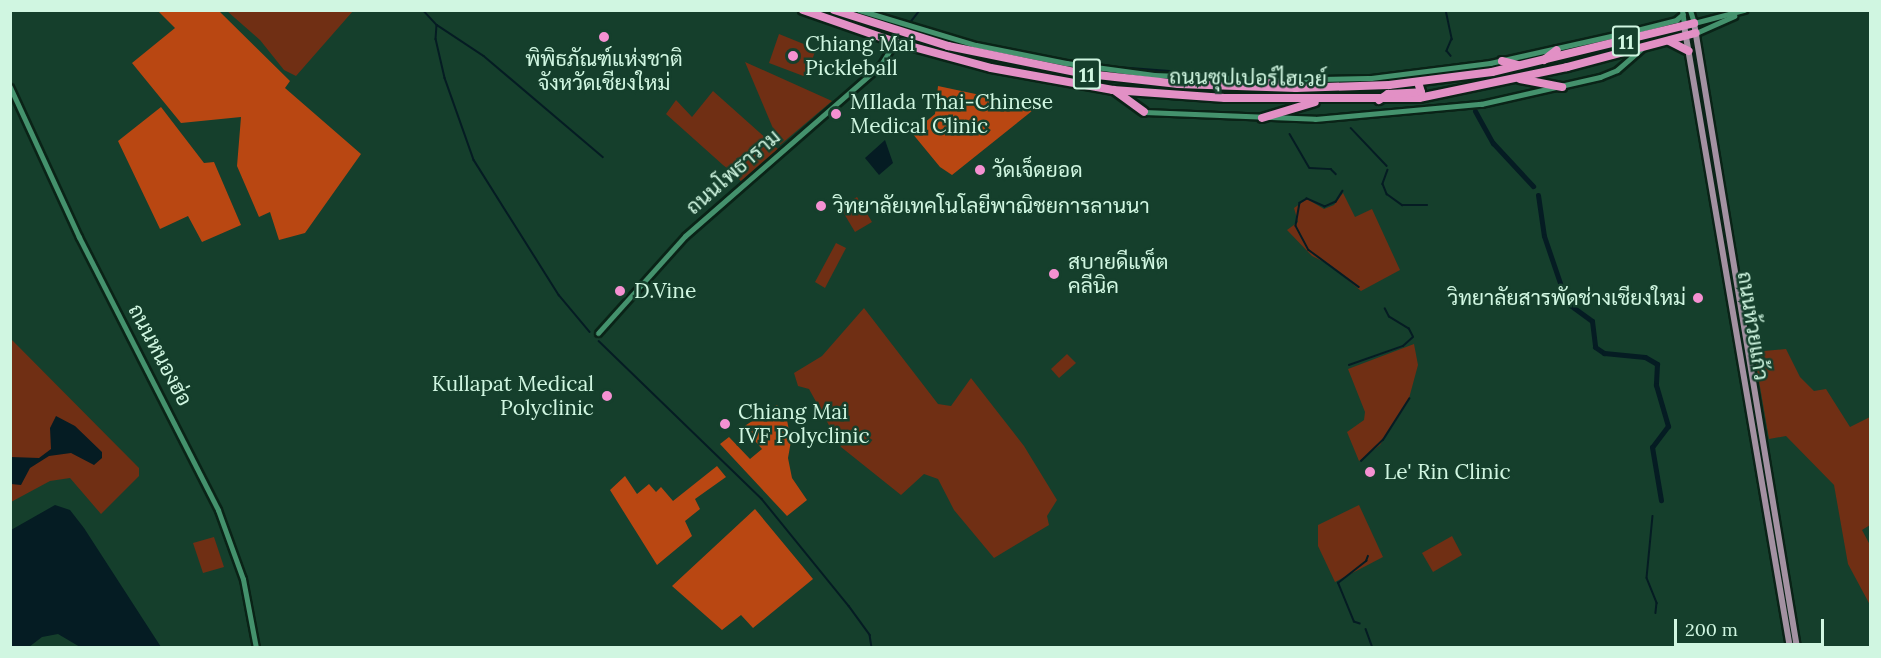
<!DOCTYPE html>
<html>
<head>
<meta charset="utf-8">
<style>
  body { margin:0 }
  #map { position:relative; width:1881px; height:658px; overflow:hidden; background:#153f2c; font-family:Lora,Sarabun,serif }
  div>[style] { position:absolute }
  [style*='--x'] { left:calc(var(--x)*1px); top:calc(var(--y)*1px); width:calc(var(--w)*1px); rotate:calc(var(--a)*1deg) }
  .green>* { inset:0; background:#702f14 }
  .forest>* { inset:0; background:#b94712 }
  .water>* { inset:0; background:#051c23 }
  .stream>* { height:1.5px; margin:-0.75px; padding:0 0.75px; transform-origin:0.75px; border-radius:0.75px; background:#051c23 }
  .canal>* { height:5px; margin:-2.5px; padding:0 2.5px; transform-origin:2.5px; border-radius:2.5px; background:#051c23 }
  .roads { filter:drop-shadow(2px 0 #0a2317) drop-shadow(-2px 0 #0a2317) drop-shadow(0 2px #0a2317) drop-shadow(0 -2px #0a2317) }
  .secondary>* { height:5px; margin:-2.5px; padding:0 2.5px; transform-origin:2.5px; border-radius:2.5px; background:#44926d }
  .primary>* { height:6px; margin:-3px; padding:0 3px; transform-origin:3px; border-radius:3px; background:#a391a2 }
  .highway>* { height:8px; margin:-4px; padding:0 4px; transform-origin:4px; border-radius:4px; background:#e290c5 }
  .dots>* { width:16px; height:16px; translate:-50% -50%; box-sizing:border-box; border:3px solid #153f2c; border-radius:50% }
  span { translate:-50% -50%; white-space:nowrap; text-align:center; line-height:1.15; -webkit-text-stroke:5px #153f2c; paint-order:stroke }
  .shield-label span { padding:2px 4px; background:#153f2c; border:2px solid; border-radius:4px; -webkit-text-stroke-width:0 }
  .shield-label { font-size:20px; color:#d0f6e1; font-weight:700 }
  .poi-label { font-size:21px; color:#d0f6e1 }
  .left { translate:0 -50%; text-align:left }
  .right { translate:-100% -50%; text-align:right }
  .street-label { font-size:21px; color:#d0f6e1 }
  .frame { position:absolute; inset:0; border:12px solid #d0f6e1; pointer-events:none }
  .scale { position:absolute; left:1674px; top:619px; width:150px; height:27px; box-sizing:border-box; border:3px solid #d0f6e1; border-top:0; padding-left:8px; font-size:18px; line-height:21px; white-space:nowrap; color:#d0f6e1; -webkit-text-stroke:4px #153f2c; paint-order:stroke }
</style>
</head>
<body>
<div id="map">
  <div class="green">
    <i style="clip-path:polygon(227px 11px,353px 11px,296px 76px,284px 70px,260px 40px)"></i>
    <i style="clip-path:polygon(779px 34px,816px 49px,806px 77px,769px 63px)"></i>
    <i style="clip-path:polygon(745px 62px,832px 101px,780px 145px)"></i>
    <i style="clip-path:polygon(713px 91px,778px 149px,742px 182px,666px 114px,676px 100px,692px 117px)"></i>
    <i style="clip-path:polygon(1343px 193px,1355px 217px,1372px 209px,1400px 270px,1361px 291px,1330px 265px,1312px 256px,1287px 230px,1298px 222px,1294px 208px,1307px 199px,1324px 209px,1334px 205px)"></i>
    <i style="clip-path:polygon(857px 197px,872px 222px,855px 232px,840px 207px)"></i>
    <i style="clip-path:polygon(836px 243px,846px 248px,825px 288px,815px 282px)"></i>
    <i style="clip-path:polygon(864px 308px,938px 404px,951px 406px,971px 378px,1024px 446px,1057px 500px,1047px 516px,1049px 525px,994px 558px,954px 510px,938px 479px,924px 474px,901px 495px,841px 447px,809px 389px,798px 386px,794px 373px,822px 356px)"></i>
    <i style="clip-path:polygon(10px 338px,139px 468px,139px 476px,101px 514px,70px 478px,50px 481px,11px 502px)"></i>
    <i style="clip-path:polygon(1414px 344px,1418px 365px,1408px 402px,1380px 445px,1359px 461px,1347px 432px,1364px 420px,1365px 412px,1348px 369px)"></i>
    <i style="clip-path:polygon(1786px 349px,1800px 377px,1814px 391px,1826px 389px,1850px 427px,1870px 417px,1870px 525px,1862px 530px,1870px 545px,1870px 605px,1848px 564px,1834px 485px,1786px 436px,1769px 439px,1754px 352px)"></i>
    <i style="clip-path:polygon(1067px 354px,1076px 363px,1059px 378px,1051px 369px)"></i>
    <i style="clip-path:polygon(1359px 505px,1383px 557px,1335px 582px,1318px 546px,1318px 525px)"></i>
    <i style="clip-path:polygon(1452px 536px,1462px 555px,1433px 572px,1422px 553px)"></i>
    <i style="clip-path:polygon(214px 537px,224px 567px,203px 573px,193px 543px)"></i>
  </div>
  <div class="forest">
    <i style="clip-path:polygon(158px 11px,219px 11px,290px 81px,285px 88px,361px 154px,305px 233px,279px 240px,270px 212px,259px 217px,237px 166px,241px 117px,181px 123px,132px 63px,175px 28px)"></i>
    <i style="clip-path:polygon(938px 86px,1037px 107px,952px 175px,940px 167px,912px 133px,935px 114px)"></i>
    <i style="clip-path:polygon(161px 107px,204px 163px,214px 162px,241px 225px,202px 242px,188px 216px,160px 229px,118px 141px)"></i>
    <i style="clip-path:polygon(777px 405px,787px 420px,791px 441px,788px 458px,792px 478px,807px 500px,787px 516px,720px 444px,729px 437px,750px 459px,762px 449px,743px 427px)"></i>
    <i style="clip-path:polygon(717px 466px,726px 477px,695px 499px,700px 509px,685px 521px,692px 536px,657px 565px,610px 490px,625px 476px,637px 494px,649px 484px,656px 492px,661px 487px,673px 501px)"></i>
    <i style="clip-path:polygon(755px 509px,813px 579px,753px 628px,741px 615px,722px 630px,672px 586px)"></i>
  </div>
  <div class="water">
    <i style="clip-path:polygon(885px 140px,893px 163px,879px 175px,865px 158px)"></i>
    <i style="clip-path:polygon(56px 416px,75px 426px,102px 452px,102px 458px,94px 465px,71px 453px,49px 456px,30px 468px,21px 485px,11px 484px,11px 457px,39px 458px,51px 449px,50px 428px)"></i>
    <i style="clip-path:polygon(55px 505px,70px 510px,84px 528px,161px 647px,80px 647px,58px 634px,42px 637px,29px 647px,11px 647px,11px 530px)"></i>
  </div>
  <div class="stream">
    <i style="--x:423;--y:10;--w:21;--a:47"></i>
    <i style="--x:437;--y:25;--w:56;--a:33.4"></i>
    <i style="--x:484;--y:56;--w:156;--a:40.3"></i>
    <i style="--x:1446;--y:10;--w:30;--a:78"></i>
    <i style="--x:1452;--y:39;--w:13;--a:113"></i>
    <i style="--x:1447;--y:51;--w:6;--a:51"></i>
    <i style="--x:909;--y:24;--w:18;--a:-52"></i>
    <i style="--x:437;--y:25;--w:14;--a:94"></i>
    <i style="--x:436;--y:39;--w:40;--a:77"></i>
    <i style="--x:445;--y:78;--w:87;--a:70.5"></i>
    <i style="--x:474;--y:160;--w:160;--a:57.8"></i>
    <i style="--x:559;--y:295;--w:48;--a:50"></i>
    <i style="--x:1104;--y:66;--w:105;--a:4.4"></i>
    <i style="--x:1351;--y:128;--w:52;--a:46.5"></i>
    <i style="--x:1290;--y:134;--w:39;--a:60"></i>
    <i style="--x:1310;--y:168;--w:21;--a:3"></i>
    <i style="--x:1331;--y:169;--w:7;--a:45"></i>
    <i style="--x:1388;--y:170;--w:15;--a:110"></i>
    <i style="--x:1383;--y:184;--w:11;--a:68"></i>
    <i style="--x:1387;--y:194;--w:19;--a:36"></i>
    <i style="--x:1402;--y:205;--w:25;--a:0"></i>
    <i style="--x:1343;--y:191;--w:13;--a:122"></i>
    <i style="--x:1336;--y:202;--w:12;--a:156"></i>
    <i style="--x:1325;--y:207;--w:20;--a:-156"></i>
    <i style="--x:1307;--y:199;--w:8;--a:150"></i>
    <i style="--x:1300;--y:203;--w:23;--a:100"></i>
    <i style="--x:1296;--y:226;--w:27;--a:62"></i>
    <i style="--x:1309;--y:250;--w:62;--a:36.5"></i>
    <i style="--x:599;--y:341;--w:227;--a:44.1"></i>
    <i style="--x:762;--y:499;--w:138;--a:50.9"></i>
    <i style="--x:849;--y:606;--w:36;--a:54"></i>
    <i style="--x:870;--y:635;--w:13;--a:81"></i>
    <i style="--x:1349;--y:365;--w:57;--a:-19.4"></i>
    <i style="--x:1403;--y:346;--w:13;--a:-42"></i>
    <i style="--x:1413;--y:337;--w:9;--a:-117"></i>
    <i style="--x:1409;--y:329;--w:23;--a:-149"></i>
    <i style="--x:1389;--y:317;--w:9;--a:-117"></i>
    <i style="--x:1361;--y:461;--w:30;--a:-44"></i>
    <i style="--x:1383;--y:440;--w:49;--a:-57.6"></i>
    <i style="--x:1653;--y:516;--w:62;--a:95.5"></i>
    <i style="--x:1647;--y:578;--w:27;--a:68"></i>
    <i style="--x:1657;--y:603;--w:10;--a:96"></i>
    <i style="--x:1360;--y:624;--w:6;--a:-162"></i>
    <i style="--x:1354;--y:622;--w:42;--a:-112.3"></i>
    <i style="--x:1338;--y:583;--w:36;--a:-38"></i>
    <i style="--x:1366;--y:561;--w:5;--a:-68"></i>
    <i style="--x:1366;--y:629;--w:20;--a:70"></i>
  </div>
  <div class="canal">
    <i style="--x:1475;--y:111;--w:37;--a:61"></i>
    <i style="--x:1493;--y:143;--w:59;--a:47.1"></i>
    <i style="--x:1538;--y:195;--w:41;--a:81.7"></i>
    <i style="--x:1544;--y:236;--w:56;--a:71.2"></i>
    <i style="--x:1562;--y:289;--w:18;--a:63"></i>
    <i style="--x:1570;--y:305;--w:27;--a:36"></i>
    <i style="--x:1592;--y:321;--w:26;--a:83"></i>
    <i style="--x:1595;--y:347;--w:11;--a:34"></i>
    <i style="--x:1604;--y:353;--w:41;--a:5.6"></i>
    <i style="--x:1645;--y:357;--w:14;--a:30"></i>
    <i style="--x:1657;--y:364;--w:21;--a:93"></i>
    <i style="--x:1656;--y:385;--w:43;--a:73.7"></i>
    <i style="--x:1668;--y:426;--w:26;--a:127"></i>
    <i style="--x:1652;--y:447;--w:54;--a:80.4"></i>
  </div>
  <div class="roads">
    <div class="secondary">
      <i style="--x:859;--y:10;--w:122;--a:16.7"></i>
      <i style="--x:976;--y:45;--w:92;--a:11.3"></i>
      <i style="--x:1066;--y:63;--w:89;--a:7.8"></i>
      <i style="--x:1154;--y:75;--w:106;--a:2.2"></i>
      <i style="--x:1682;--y:10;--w:15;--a:82"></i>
      <i style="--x:1690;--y:10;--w:14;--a:73"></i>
      <i style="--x:1694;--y:23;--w:52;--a:-14.6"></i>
      <i style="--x:1696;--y:33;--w:42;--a:-24.1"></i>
      <i style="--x:1273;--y:80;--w:98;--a:-1.2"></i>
      <i style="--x:1371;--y:78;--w:120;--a:-7.2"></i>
      <i style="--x:1490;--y:63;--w:142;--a:-12.6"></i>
      <i style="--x:1629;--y:32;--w:49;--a:-14.3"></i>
      <i style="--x:1676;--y:20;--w:9;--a:-41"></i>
      <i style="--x:10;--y:87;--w:165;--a:65.3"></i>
      <i style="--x:79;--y:237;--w:306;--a:63"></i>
      <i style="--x:218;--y:510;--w:73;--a:70.1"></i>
      <i style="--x:243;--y:579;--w:70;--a:79.3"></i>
      <i style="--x:1144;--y:112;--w:171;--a:2.3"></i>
      <i style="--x:1315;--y:119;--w:167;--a:-5.2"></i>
      <i style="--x:1481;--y:104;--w:122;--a:-12.8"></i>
      <i style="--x:1600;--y:77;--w:18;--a:-22"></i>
      <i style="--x:1617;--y:70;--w:33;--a:-41"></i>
      <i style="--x:598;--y:333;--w:130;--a:-48.1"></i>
      <i style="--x:685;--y:236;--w:259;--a:-41.1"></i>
      <i style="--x:880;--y:66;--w:28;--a:-58"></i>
    </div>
    <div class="primary">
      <i style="--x:1694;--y:23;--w:633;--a:80.64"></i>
      <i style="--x:1684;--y:25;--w:632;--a:80.34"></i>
    </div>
    <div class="highway">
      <i style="--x:803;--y:10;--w:97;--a:19.2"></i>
      <i style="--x:895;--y:42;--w:99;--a:15.2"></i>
      <i style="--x:991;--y:68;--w:124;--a:10.2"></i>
      <i style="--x:1113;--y:90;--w:112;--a:4.1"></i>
      <i style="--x:1225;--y:98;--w:194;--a:0"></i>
      <i style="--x:1419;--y:98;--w:151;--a:-11.8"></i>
      <i style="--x:1567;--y:67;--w:133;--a:-14.8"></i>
      <i style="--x:834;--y:10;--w:120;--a:17.5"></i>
      <i style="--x:948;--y:46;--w:134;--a:11.6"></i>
      <i style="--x:1079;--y:73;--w:100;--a:6.3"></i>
      <i style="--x:1178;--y:84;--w:118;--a:1.9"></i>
      <i style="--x:1296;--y:88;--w:93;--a:-1.8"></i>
      <i style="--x:1389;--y:85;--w:104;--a:-7.2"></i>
      <i style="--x:1492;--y:72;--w:208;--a:-13.6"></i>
      <i style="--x:1669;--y:41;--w:22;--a:27"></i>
      <i style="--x:1544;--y:60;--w:16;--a:-38"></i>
      <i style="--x:1502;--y:61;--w:16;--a:14"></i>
      <i style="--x:1257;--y:79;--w:24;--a:12"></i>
      <i style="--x:1520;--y:79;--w:43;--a:10.8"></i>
      <i style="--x:1114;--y:90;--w:37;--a:36"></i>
      <i style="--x:1379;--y:100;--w:11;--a:-34"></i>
      <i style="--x:1388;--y:94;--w:33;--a:-3"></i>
      <i style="--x:1421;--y:92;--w:10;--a:-107"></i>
      <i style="--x:1262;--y:118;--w:55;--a:-16.8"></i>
    </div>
  </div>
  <div class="dots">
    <i style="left:604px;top:37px;background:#f591d2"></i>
    <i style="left:793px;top:56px;background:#f591d2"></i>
    <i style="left:836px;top:114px;background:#f591d2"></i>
    <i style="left:980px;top:170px;background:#f591d2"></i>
    <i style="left:821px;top:206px;background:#f591d2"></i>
    <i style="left:1054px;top:274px;background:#f591d2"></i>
    <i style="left:620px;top:291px;background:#f591d2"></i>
    <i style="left:1698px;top:298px;background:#f591d2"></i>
    <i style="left:607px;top:396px;background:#f591d2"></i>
    <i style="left:725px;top:424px;background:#f591d2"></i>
    <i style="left:1370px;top:472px;background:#f591d2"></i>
  </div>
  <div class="shield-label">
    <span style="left:1626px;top:41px">11</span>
    <span style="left:1087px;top:74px">11</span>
  </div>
  <div class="poi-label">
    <span class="left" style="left:805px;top:56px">Chiang Mai<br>Pickleball</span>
    <span style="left:604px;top:71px">พิพิธภัณฑ์แห่งชาติ<br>จังหวัดเชียงใหม่</span>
    <span class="left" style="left:850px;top:114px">MIlada Thai-Chinese<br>Medical Clinic</span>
    <span class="left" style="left:992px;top:170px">วัดเจ็ดยอด</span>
    <span class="left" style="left:833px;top:206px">วิทยาลัยเทคโนโลยีพาณิชยการลานนา</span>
    <span class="left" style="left:1068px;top:274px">สบายดีแพ็ต<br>คลีนิค</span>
    <span class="left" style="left:634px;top:291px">D.Vine</span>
    <span class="right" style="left:1686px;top:298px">วิทยาลัยสารพัดช่างเชียงใหม่</span>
    <span class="right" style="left:594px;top:396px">Kullapat Medical<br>Polyclinic</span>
    <span class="left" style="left:738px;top:424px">Chiang Mai<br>IVF Polyclinic</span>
    <span class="left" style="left:1384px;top:472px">Le' Rin Clinic</span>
  </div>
  <div class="street-label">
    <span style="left:1248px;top:78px;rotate:1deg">ถนนซุปเปอร์ไฮเวย์</span>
    <span style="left:733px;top:172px;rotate:-41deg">ถนนโพธาราม</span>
    <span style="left:1753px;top:326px;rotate:81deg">ถนนห้วยแก้ว</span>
    <span style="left:160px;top:355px;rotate:62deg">ถนนหนองฮ่อ</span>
  </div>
  <div class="frame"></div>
  <div class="scale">200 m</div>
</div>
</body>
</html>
